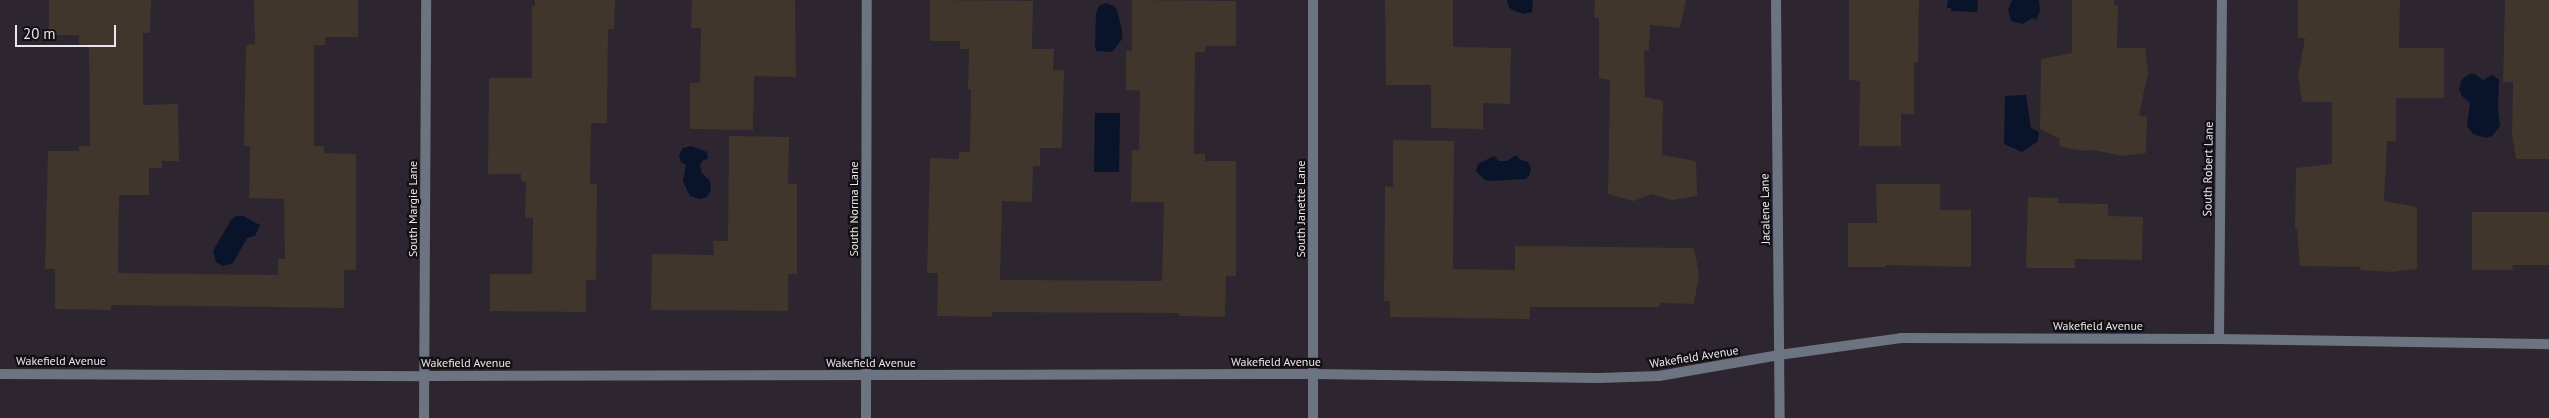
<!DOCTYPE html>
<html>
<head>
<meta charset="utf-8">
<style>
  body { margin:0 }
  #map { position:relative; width:2549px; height:418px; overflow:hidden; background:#2d2530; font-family:"PT Sans",sans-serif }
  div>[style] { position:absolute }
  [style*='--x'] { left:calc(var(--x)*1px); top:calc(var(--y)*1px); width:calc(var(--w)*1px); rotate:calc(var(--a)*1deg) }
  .water>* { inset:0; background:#09142a }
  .building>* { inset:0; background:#40362c }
  .street>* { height:10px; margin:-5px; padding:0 5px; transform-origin:5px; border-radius:5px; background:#6d7481 }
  span { translate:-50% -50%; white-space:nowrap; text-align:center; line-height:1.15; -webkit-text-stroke:4.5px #131014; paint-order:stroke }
  .street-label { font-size:12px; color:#ebe6ed }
  .scale { position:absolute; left:15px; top:25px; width:101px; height:22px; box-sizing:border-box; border:2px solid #ebe6ed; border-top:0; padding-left:6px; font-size:15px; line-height:18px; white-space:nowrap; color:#ebe6ed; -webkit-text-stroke:4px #131014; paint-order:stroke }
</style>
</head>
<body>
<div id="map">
  <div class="water">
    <i style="clip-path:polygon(1507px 0,1533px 0,1532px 12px,1524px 14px,1512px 10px,1509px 7px)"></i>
    <i style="clip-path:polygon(1948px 0,1978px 0,1977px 12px,1951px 11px,1951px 8px,1947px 8px)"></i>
    <i style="clip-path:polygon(2012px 0,2039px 0,2040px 11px,2036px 20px,2032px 18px,2023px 24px,2011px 21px,2008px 10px)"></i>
    <i style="clip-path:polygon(1106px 3px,1114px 6px,1117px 10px,1122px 30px,1122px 39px,1112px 52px,1096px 51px,1095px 45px,1096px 13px,1099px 6px)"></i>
    <i style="clip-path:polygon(2470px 74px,2475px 74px,2483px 80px,2492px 75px,2499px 80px,2498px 109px,2500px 126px,2492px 136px,2486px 138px,2473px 134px,2467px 126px,2470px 103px,2462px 96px,2459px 89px,2462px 79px)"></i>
    <i style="clip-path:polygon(2026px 95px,2031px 128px,2039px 132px,2038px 141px,2022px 152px,2004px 144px,2005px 96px)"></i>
    <i style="clip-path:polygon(1095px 113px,1120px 113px,1119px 172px,1094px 172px)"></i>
    <i style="clip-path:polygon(691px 146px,707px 152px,708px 159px,703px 160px,700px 165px,702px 173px,710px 181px,711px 190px,707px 197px,699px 199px,690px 196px,683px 181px,686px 165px,681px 162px,679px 155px,683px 148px)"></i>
    <i style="clip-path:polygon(1516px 155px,1521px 160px,1528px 162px,1531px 168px,1530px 174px,1526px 179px,1490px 181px,1485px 180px,1476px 171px,1478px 164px,1494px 156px,1499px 161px,1507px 161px)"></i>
    <i style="clip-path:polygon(236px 216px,243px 216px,260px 225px,255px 236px,247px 238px,233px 263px,223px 266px,216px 262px,213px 251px,231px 220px)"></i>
  </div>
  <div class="building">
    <i style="clip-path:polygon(49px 0,151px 0,150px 33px,143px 33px,143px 105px,178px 104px,179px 161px,162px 161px,162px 168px,149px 168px,149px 195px,119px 195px,118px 273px,278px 275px,278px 259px,285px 259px,284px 199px,249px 198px,250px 146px,244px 146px,246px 45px,255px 44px,254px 0,358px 0,358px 37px,325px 37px,325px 45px,314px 45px,314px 146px,324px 146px,324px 153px,356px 154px,356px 270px,344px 270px,344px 308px,111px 305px,111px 310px,55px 309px,55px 269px,45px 269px,48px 151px,79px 151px,79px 146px,90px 146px,89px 45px,79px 44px,79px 35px,49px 35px)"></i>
    <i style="clip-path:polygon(535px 0,615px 0,614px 29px,608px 29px,607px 123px,591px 123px,590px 184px,597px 184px,596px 280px,586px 280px,586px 312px,490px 311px,490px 274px,532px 274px,533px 218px,525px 218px,526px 182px,521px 181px,521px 174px,488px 174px,489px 78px,532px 78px,532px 6px,535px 6px)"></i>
    <i style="clip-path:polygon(692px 0,795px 0,796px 77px,754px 76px,753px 130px,690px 129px,690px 83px,700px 83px,701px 28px,691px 28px)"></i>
    <i style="clip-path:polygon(930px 0,1033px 1px,1032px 49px,1054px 49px,1053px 70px,1064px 70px,1062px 148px,1040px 148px,1040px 166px,1033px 166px,1032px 202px,1002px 201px,1000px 280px,1162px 281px,1164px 202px,1131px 202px,1132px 150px,1139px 150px,1140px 91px,1126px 90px,1126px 51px,1132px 51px,1132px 0,1236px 1px,1236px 46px,1205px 46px,1205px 52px,1195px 52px,1194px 154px,1205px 154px,1205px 161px,1236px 161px,1236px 276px,1226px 276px,1225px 317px,1179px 316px,1179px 313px,992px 312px,992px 317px,937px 316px,938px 273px,927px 273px,930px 158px,959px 159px,959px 152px,970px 152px,971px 89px,968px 89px,969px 49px,960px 49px,960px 41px,930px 41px)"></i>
    <i style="clip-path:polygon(1385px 0,1453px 0,1453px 47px,1511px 48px,1510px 104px,1483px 103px,1483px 129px,1431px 128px,1431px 85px,1386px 85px)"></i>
    <i style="clip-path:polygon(1595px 0,1686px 0,1680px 28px,1650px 25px,1649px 50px,1644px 51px,1645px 97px,1663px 101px,1662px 155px,1696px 161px,1697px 196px,1672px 200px,1651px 194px,1634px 201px,1608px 194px,1610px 80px,1599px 78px,1599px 18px,1594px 17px)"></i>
    <i style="clip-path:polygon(1849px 0,1919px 0,1918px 62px,1914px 62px,1914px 114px,1901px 114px,1901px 146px,1859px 146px,1860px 81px,1849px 80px)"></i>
    <i style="clip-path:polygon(2072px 0,2114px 0,2114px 5px,2118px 6px,2117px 48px,2145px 48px,2148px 73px,2139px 115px,2147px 117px,2146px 153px,2123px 156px,2093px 150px,2085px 151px,2060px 147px,2059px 138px,2040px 129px,2041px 59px,2072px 53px)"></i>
    <i style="clip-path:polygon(2298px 0,2400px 0,2399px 48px,2444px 48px,2444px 98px,2396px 98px,2396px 141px,2387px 141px,2384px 201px,2417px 207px,2417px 269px,2392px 272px,2360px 270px,2361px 267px,2300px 266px,2297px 229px,2295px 229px,2296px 168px,2332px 164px,2332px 102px,2302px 102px,2298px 76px,2305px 38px,2298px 38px)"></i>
    <i style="clip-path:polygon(2505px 0,2549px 0,2549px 159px,2516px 159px,2512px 133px,2513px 82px,2503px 82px)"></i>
    <i style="clip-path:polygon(729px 136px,789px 137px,788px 184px,797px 184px,797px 274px,788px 274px,788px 311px,651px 310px,652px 254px,714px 255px,713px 241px,728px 241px)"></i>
    <i style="clip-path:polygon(1393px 140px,1454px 141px,1453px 269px,1515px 270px,1515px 246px,1694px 248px,1699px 274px,1694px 304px,1660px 303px,1659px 307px,1530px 307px,1530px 319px,1390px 317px,1390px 301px,1384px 301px,1385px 186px,1393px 187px)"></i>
    <i style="clip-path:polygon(1876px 184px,1940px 184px,1940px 210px,1971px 210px,1971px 267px,1886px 265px,1886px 267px,1848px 267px,1848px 223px,1877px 223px)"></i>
    <i style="clip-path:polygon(2028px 197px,2058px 198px,2058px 203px,2108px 204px,2108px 216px,2143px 217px,2142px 260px,2075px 259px,2075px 268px,2026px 268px)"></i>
    <i style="clip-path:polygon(2472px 212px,2549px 212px,2549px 265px,2512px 265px,2513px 270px,2472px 270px)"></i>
  </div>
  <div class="street">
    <i style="--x:1313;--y:0;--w:418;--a:90"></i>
    <i style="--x:1776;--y:0;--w:418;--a:89.5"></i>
    <i style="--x:2219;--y:339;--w:339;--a:-89.5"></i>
    <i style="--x:0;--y:374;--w:425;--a:0.3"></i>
    <i style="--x:425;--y:376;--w:888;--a:-0.13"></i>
    <i style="--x:1313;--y:374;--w:286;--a:0.8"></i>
    <i style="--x:1599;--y:378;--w:60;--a:-1.9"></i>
    <i style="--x:1659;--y:376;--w:122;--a:-9.9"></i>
    <i style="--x:1779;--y:355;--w:123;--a:-7.9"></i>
    <i style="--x:1901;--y:338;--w:318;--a:0.2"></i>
    <i style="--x:2219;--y:339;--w:330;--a:0.9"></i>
    <i style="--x:424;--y:418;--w:418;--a:-89.7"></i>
    <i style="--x:866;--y:418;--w:418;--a:-89.9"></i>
  </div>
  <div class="street-label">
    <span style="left:2208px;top:169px;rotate:-89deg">South Robert Lane</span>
    <span style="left:413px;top:209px;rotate:-90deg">South Margie Lane</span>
    <span style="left:854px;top:209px;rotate:-90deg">South Norma Lane</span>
    <span style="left:1301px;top:209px;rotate:-90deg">South Janette Lane</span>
    <span style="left:1765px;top:209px;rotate:-91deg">Jacalene Lane</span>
    <span style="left:2098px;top:326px">Wakefield Avenue</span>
    <span style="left:1694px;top:357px;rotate:-9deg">Wakefield Avenue</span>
    <span style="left:61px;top:361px">Wakefield Avenue</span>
    <span style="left:1276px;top:362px">Wakefield Avenue</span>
    <span style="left:466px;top:363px">Wakefield Avenue</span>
    <span style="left:871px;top:363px">Wakefield Avenue</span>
  </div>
  <div class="scale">20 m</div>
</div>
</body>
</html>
